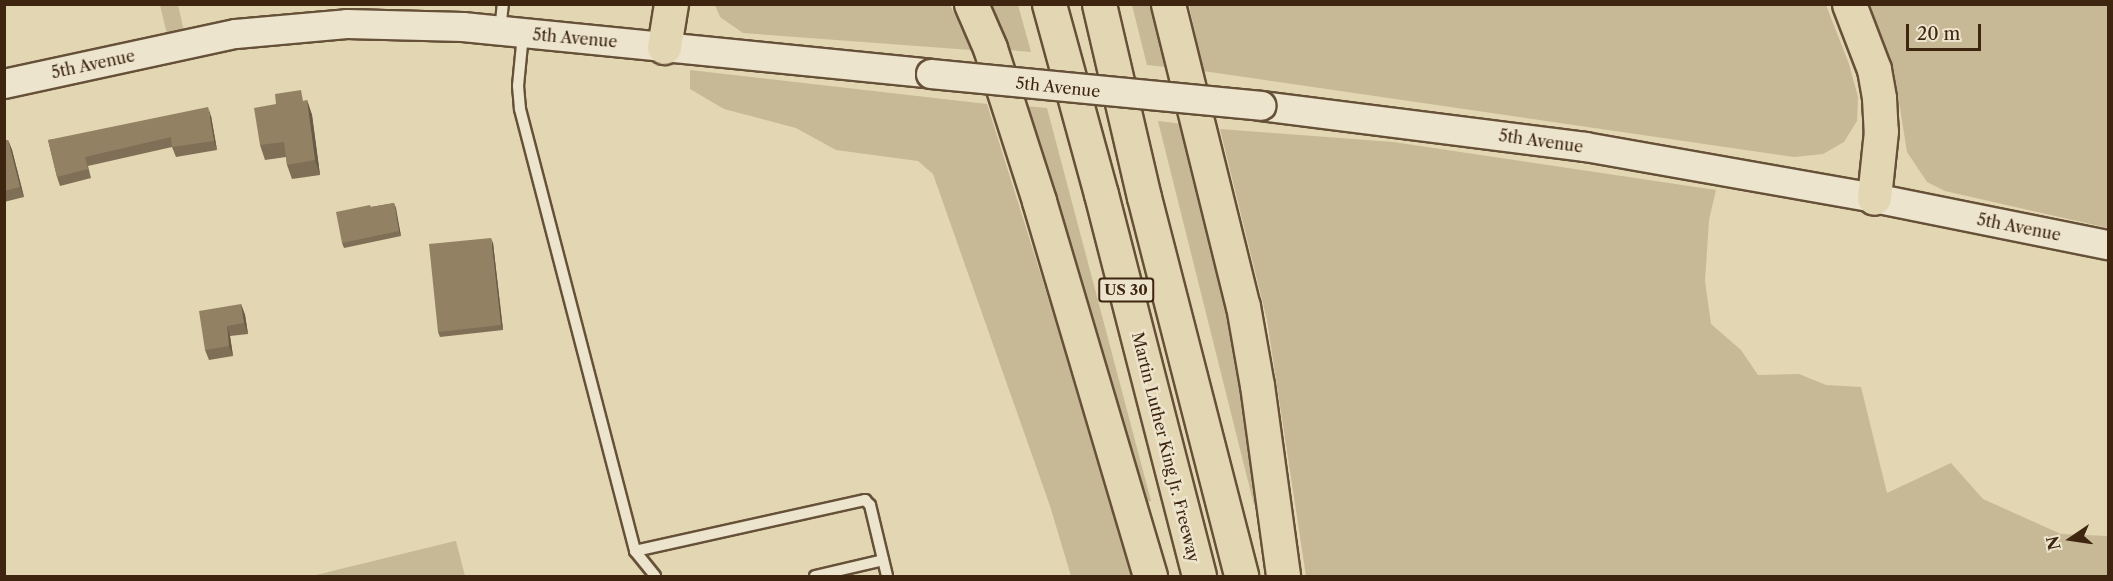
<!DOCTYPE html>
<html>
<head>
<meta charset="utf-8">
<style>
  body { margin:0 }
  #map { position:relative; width:2113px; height:581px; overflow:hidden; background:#e3d6b2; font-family:"Libre Caslon Text",serif }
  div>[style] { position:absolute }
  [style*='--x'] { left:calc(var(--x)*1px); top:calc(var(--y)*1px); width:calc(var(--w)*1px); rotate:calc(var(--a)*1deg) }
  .green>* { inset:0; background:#c7b896 }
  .roads { filter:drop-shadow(2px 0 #665138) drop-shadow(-2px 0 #665138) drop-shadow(0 2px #665138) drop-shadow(0 -2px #665138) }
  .service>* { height:10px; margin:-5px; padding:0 5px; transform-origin:5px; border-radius:5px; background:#ede4cd }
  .tertiary>* { height:28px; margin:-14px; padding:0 14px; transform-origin:14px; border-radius:14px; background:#ede4cd }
  .motorway>* { height:33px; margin:-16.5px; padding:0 16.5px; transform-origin:16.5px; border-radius:16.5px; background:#e3d6b2 }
  .bridges { filter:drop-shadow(2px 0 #665138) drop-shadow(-2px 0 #665138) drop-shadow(0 2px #665138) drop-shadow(0 -2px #665138) }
  .tertiary-bridge>* { height:28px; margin:-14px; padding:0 14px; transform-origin:14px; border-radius:14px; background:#ede4cd }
  .wall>* { inset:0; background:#7e6f56 }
  .shaded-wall>* { inset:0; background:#675a46 }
  .building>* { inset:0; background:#938164 }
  span { translate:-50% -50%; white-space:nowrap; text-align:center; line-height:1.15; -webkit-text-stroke:5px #ede4cd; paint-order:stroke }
  .shield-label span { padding:2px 4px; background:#ede4cd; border:2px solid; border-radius:4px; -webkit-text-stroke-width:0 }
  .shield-label { font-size:15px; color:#3d2510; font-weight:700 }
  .street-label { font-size:16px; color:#3d2510 }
  .frame { position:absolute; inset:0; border:6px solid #3d2510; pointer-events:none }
  .north { position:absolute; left:2041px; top:509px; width:60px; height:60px; -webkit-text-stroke:4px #ede4cd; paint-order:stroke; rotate:257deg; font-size:16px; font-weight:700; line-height:24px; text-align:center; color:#3d2510 }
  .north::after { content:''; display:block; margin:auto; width:21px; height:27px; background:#3d2510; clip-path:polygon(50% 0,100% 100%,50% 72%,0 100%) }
  .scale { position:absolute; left:1906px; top:24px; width:75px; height:27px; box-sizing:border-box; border:3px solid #3d2510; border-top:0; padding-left:8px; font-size:18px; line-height:21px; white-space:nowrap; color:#3d2510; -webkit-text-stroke:4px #ede4cd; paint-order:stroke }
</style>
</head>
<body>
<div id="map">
  <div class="green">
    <i style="clip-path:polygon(160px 5px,178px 5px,184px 31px,167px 34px)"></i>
    <i style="clip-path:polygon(715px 5px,950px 5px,971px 50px,743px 33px,720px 17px)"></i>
    <i style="clip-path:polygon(988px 5px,1018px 5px,1031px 52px,1009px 50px)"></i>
    <i style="clip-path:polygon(1132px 5px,1153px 5px,1167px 67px,1147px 65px)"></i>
    <i style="clip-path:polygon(1189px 5px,1826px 5px,1849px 64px,1858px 97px,1857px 121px,1844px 142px,1823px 154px,1794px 157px,1203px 71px)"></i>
    <i style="clip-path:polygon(1870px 5px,2108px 5px,2108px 228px,1945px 191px,1927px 182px,1907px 152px,1894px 70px)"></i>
    <i style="clip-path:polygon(690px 70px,987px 104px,1056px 323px,1131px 576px,1071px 576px,1050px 506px,933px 174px,918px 161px,836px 150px,796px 128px,724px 109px,690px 89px)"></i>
    <i style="clip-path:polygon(1024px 106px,1047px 108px,1151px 501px,1144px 503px)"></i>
    <i style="clip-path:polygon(1158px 121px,1182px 124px,1225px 304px,1259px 504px,1254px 505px)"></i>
    <i style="clip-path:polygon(1220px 129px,1393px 142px,1716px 190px,1709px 220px,1705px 281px,1711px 324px,1741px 350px,1758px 375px,1799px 374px,1826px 385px,1861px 387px,1887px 493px,1951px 463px,1983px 499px,2061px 534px,2108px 536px,2108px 576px,1306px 576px,1267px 320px)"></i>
    <i style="clip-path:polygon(456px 541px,465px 576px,312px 576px,455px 541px)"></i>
  </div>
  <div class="roads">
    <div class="service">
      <i style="--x:500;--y:31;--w:27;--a:-84"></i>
      <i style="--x:523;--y:34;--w:52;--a:95.5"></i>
      <i style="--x:518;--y:86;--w:23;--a:85"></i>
      <i style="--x:520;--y:109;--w:457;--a:75.4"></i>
      <i style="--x:635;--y:551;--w:32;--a:51"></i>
      <i style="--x:635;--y:551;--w:236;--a:-12.5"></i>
      <i style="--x:865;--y:500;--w:7;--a:45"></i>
      <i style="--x:870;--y:505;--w:73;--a:76.5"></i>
      <i style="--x:815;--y:576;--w:70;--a:-13.2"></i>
    </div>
    <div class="tertiary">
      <i style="--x:4;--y:84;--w:237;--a:-12.2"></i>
      <i style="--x:236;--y:34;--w:111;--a:-5.1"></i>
      <i style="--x:347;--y:24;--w:116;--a:1.5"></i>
      <i style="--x:463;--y:27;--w:470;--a:5.7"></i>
      <i style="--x:1261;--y:106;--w:327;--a:7.2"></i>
      <i style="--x:1585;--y:147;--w:293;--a:10"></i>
      <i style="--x:1874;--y:198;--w:239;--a:11.4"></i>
    </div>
    <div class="motorway">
      <i style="--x:971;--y:4;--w:48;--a:66.6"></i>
      <i style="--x:990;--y:48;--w:161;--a:72.2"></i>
      <i style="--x:1039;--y:201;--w:391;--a:73.5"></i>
      <i style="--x:1049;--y:4;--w:197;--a:74.7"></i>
      <i style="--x:1101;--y:194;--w:394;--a:75.6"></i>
      <i style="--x:1099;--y:4;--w:198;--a:76.9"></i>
      <i style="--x:1144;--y:197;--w:391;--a:75.6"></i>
      <i style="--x:1168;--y:4;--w:311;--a:76.1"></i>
      <i style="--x:1243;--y:306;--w:80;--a:80"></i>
      <i style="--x:1257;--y:385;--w:193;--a:82.2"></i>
      <i style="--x:1849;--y:4;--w:70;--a:69"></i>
      <i style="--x:1874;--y:69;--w:29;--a:80"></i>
      <i style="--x:1879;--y:98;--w:33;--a:87"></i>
      <i style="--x:1881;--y:131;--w:67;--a:96"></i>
      <i style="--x:664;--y:47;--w:44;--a:-80.8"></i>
    </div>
  </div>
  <div class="bridges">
    <div class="tertiary-bridge">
      <i style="--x:931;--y:74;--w:332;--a:5.5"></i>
    </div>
  </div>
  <div class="wall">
    <i style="clip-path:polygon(307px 100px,312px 115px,320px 175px,292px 179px,287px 165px,286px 157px,265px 160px,260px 145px,305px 101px)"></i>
    <i style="clip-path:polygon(211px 116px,217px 150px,176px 157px,172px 147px,88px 166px,91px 178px,60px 186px,57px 177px,48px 140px)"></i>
    <i style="clip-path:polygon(8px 140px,12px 150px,24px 197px,4px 202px,4px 141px)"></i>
    <i style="clip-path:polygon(394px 203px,401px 236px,344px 248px,342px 243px,371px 207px)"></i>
    <i style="clip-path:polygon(493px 243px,503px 330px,440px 337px,438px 332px)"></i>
    <i style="clip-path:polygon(241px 304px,245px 315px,248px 334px,230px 336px,233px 356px,209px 360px,205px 350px)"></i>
  </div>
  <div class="shaded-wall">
    <i style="clip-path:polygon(307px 100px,312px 115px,320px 175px,315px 160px)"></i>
    <i style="clip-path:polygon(208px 107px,211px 116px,217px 150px,214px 141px)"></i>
    <i style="clip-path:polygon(8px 140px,12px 150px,24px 197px,20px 187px)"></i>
    <i style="clip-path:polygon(394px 203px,396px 208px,401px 236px,399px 231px)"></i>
    <i style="clip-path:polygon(491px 238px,493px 243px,503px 330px,501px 325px)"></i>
    <i style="clip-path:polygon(241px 304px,245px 315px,248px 334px,244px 323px)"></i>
    <i style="clip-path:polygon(227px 326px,230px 336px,233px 356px,229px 346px)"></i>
  </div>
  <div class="building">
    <i style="clip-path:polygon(301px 90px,303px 101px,307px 100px,315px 160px,287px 165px,284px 142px,260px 145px,254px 108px,276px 104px,275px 94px)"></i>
    <i style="clip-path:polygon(208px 107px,214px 141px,172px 147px,171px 137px,85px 157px,88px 169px,57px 177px,48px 140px)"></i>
    <i style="clip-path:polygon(8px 140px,20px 187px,4px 191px,4px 141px)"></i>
    <i style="clip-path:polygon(394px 203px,399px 231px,342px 243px,336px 212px,370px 205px,371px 207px)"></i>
    <i style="clip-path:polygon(491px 238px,501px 325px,438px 332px,429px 244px)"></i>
    <i style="clip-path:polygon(241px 304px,244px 323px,227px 326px,229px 346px,205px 350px,199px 311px)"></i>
  </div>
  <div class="shield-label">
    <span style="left:1126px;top:290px">US 30</span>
  </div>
  <div class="street-label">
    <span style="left:575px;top:38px;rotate:5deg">5th Avenue</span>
    <span style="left:93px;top:64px;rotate:-12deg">5th Avenue</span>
    <span style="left:1058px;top:87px;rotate:6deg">5th Avenue</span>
    <span style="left:1541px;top:141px;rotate:8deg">5th Avenue</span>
    <span style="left:2019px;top:227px;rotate:11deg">5th Avenue</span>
    <span style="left:1166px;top:447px;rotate:76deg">Martin Luther King Jr. Freeway</span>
  </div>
  <div class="frame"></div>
  <div class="north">N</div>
  <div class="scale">20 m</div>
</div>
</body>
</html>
